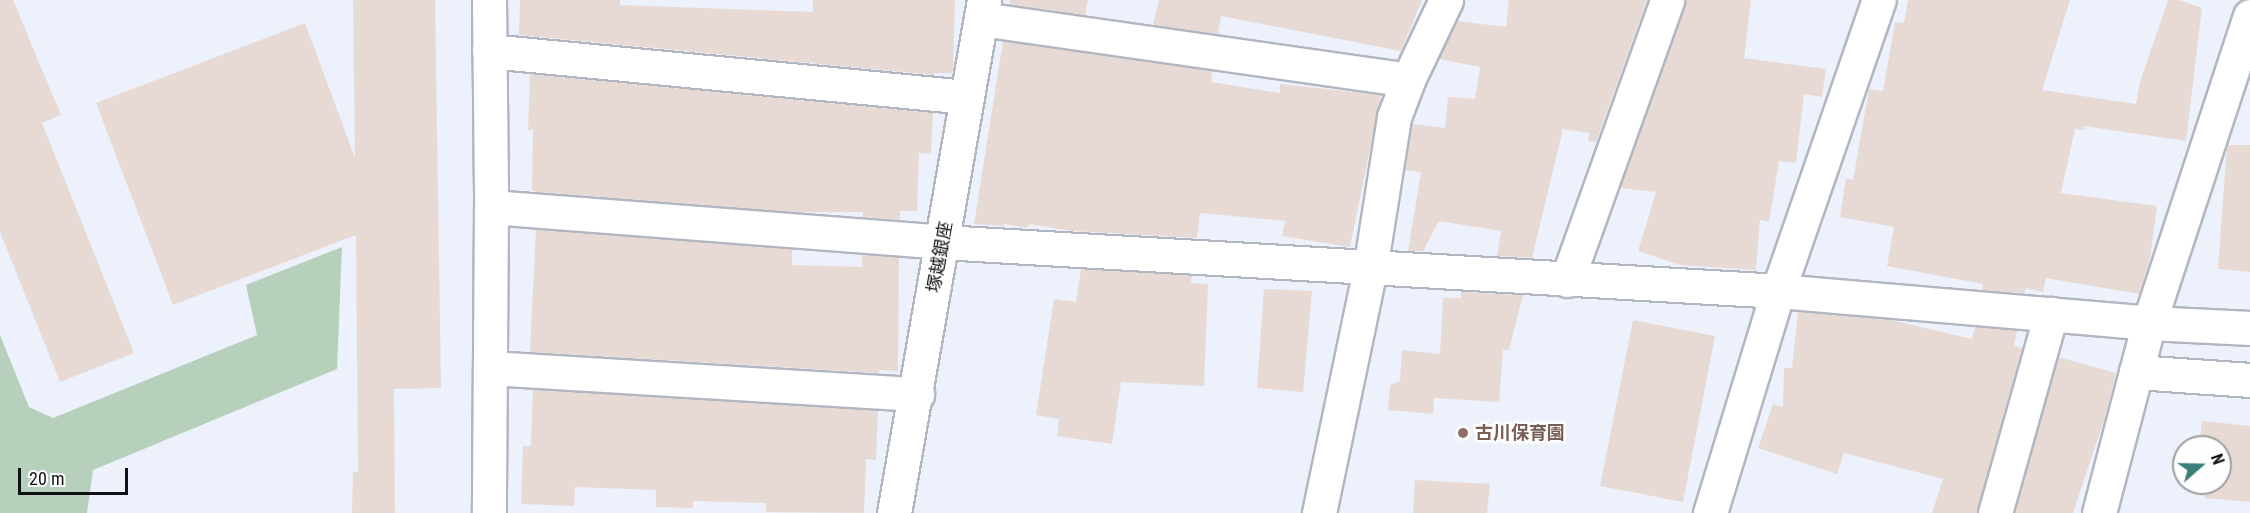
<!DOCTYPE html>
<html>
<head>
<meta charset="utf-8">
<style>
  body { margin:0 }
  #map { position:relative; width:2250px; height:513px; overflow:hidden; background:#edf1fc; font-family:"Roboto Condensed","Noto Sans JP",sans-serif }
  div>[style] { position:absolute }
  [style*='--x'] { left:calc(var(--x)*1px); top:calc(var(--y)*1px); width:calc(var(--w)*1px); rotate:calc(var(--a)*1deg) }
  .green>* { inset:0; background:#b6d0bc }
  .building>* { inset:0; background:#e7dad4 }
  .roads { filter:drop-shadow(2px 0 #b2b6c1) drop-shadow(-2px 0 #b2b6c1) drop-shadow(0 2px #b2b6c1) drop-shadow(0 -2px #b2b6c1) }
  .minor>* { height:33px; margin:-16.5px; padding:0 16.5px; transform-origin:16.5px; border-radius:16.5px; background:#fff }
  .dots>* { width:16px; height:16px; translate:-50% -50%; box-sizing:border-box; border:3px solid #fefefe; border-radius:50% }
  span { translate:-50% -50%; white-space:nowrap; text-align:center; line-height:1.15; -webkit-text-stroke:5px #fefefe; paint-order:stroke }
  .street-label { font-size:18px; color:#101115 }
  .education-label { font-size:18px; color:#785e54; font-weight:700 }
  .left { translate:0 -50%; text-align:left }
  .north { position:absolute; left:2172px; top:435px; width:60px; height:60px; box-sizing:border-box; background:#fefefe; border:2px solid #9f9fa1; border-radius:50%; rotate:70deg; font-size:16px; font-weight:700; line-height:24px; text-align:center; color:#101115 }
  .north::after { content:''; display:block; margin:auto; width:21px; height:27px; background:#367f7a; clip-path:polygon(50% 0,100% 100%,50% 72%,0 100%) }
  .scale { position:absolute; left:18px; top:468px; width:110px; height:27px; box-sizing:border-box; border:3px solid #101115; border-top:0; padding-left:8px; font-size:18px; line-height:21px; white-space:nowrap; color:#101115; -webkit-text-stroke:4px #fefefe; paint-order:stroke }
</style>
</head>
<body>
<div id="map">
  <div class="green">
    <i style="clip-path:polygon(342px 247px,337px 369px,93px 470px,87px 513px,0 513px,0 335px,29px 407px,53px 418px,257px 335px,246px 285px)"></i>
  </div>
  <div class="building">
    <i style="clip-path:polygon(0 0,13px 0,61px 115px,42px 123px,134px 353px,60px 382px,0 232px)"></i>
    <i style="clip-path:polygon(353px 0,435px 0,441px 388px,394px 389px,395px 513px,352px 513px,353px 472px,358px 472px,356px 235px,173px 305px,96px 103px,305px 23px,355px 158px)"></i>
    <i style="clip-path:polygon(520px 0,620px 0,620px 5px,813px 12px,813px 0,955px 0,953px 68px,952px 73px,934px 73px,934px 75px,519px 35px)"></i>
    <i style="clip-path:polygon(1010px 0,1088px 0,1085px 15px,1010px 4px)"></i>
    <i style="clip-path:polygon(1159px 0,1422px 0,1401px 51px,1221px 16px,1218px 34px,1153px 25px)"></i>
    <i style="clip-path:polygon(1509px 0,1647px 0,1596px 142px,1588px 141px,1589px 133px,1563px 129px,1532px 258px,1497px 256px,1501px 231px,1439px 221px,1423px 251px,1408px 251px,1421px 172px,1405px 170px,1412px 124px,1445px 128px,1448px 97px,1475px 99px,1480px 67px,1439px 59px,1457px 21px,1506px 27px)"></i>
    <i style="clip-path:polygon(1685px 0,1751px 0,1744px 58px,1826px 69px,1822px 97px,1804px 94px,1796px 163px,1779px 161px,1769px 222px,1760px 220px,1756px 270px,1680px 265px,1638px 251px,1656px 192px,1620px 188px)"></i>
    <i style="clip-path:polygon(1908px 0,2070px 0,2042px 90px,2136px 104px,2140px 82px,2168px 0,2179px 0,2202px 8px,2186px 141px,2084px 126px,2084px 130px,2075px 129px,2061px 193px,2157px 206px,2150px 259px,2139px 294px,2046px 278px,2043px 292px,2026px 288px,2024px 293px,1982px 290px,1983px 284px,1887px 266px,1894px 227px,1840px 217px,1846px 178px,1853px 180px,1869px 89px,1883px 91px,1895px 22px,1904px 23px)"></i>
    <i style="clip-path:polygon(1003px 41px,1212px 71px,1211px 82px,1280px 93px,1280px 84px,1381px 95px,1350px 247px,1282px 236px,1285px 221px,1200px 213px,1197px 238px,1072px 231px,1030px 224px,1026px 228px,1005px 224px,1003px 226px,974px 224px)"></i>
    <i style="clip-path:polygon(530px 74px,933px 113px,931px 154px,919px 153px,917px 211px,900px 211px,900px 220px,863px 217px,863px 212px,793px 212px,537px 192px,532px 190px,533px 130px,528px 130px)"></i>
    <i style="clip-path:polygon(2227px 145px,2250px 145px,2250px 272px,2218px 269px)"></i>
    <i style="clip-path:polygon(536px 229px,792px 249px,792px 265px,862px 267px,862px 255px,899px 257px,898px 371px,879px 370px,879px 373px,530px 352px)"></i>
    <i style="clip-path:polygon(1081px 269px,1192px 275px,1191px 283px,1208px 284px,1204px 386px,1121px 382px,1112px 444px,1057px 436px,1059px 419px,1036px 415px,1054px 299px,1076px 302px)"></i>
    <i style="clip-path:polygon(1264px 289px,1312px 291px,1303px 392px,1257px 388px)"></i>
    <i style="clip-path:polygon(1461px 292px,1523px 295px,1509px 350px,1503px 350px,1499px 402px,1434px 398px,1433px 414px,1388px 410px,1390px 385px,1400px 381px,1402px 350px,1440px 354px,1443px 298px,1461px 298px)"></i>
    <i style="clip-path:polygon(1798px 312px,1891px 320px,1972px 339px,1975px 327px,2017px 330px,2014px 346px,2022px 348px,1977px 513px,1932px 513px,1943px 479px,1844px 453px,1837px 474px,1758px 448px,1773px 404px,1783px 407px,1784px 368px,1792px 368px)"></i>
    <i style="clip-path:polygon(1633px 320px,1715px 336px,1683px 502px,1600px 486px)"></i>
    <i style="clip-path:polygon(2058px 357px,2116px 373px,2104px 420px,2073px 513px,2014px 513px)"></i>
    <i style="clip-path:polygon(533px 389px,878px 410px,876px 460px,866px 459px,864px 513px,766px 512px,766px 503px,693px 501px,693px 508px,656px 507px,656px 490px,575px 487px,574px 506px,521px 504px,523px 446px,531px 446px)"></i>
    <i style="clip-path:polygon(2202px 421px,2250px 426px,2250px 502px,2205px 498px,2203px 485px,2195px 484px,2220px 483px,2220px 447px,2199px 447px)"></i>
    <i style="clip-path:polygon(1415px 480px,1490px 484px,1487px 513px,1413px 513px)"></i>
  </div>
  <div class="roads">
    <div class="minor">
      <i style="--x:489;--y:0;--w:207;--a:89.4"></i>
      <i style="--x:491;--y:207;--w:306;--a:90.4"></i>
      <i style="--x:981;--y:19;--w:431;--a:8.1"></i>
      <i style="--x:489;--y:51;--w:480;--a:5.5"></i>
      <i style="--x:491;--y:207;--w:452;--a:4.4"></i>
      <i style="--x:942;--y:242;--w:837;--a:3.35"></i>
      <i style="--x:1778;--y:291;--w:372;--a:4.9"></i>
      <i style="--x:2149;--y:323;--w:101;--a:2.8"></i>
      <i style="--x:1567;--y:280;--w:297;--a:-70.3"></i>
      <i style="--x:490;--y:368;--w:428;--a:3.5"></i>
      <i style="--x:2136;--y:372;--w:114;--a:4"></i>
      <i style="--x:894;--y:513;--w:521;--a:-80.05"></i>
      <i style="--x:1319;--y:513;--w:249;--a:-78.2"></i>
      <i style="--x:1370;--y:269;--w:154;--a:-81"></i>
      <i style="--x:1394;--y:117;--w:40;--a:-69"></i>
      <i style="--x:1408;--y:80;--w:89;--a:-64.6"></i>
      <i style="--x:1710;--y:513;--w:232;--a:-73"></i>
      <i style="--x:1778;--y:291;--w:308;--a:-70.9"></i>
      <i style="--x:1995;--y:513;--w:207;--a:-74.3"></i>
      <i style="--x:2099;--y:513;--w:196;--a:-75.3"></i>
      <i style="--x:2149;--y:323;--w:323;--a:-71.8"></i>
    </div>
  </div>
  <div class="dots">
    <i style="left:1463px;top:433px;background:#8d6e63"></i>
  </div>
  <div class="street-label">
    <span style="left:940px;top:257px;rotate:-80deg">塚越銀座</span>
  </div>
  <div class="education-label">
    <span class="left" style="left:1475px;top:433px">古川保育園</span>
  </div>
  <div class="north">N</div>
  <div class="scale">20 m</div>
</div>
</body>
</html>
